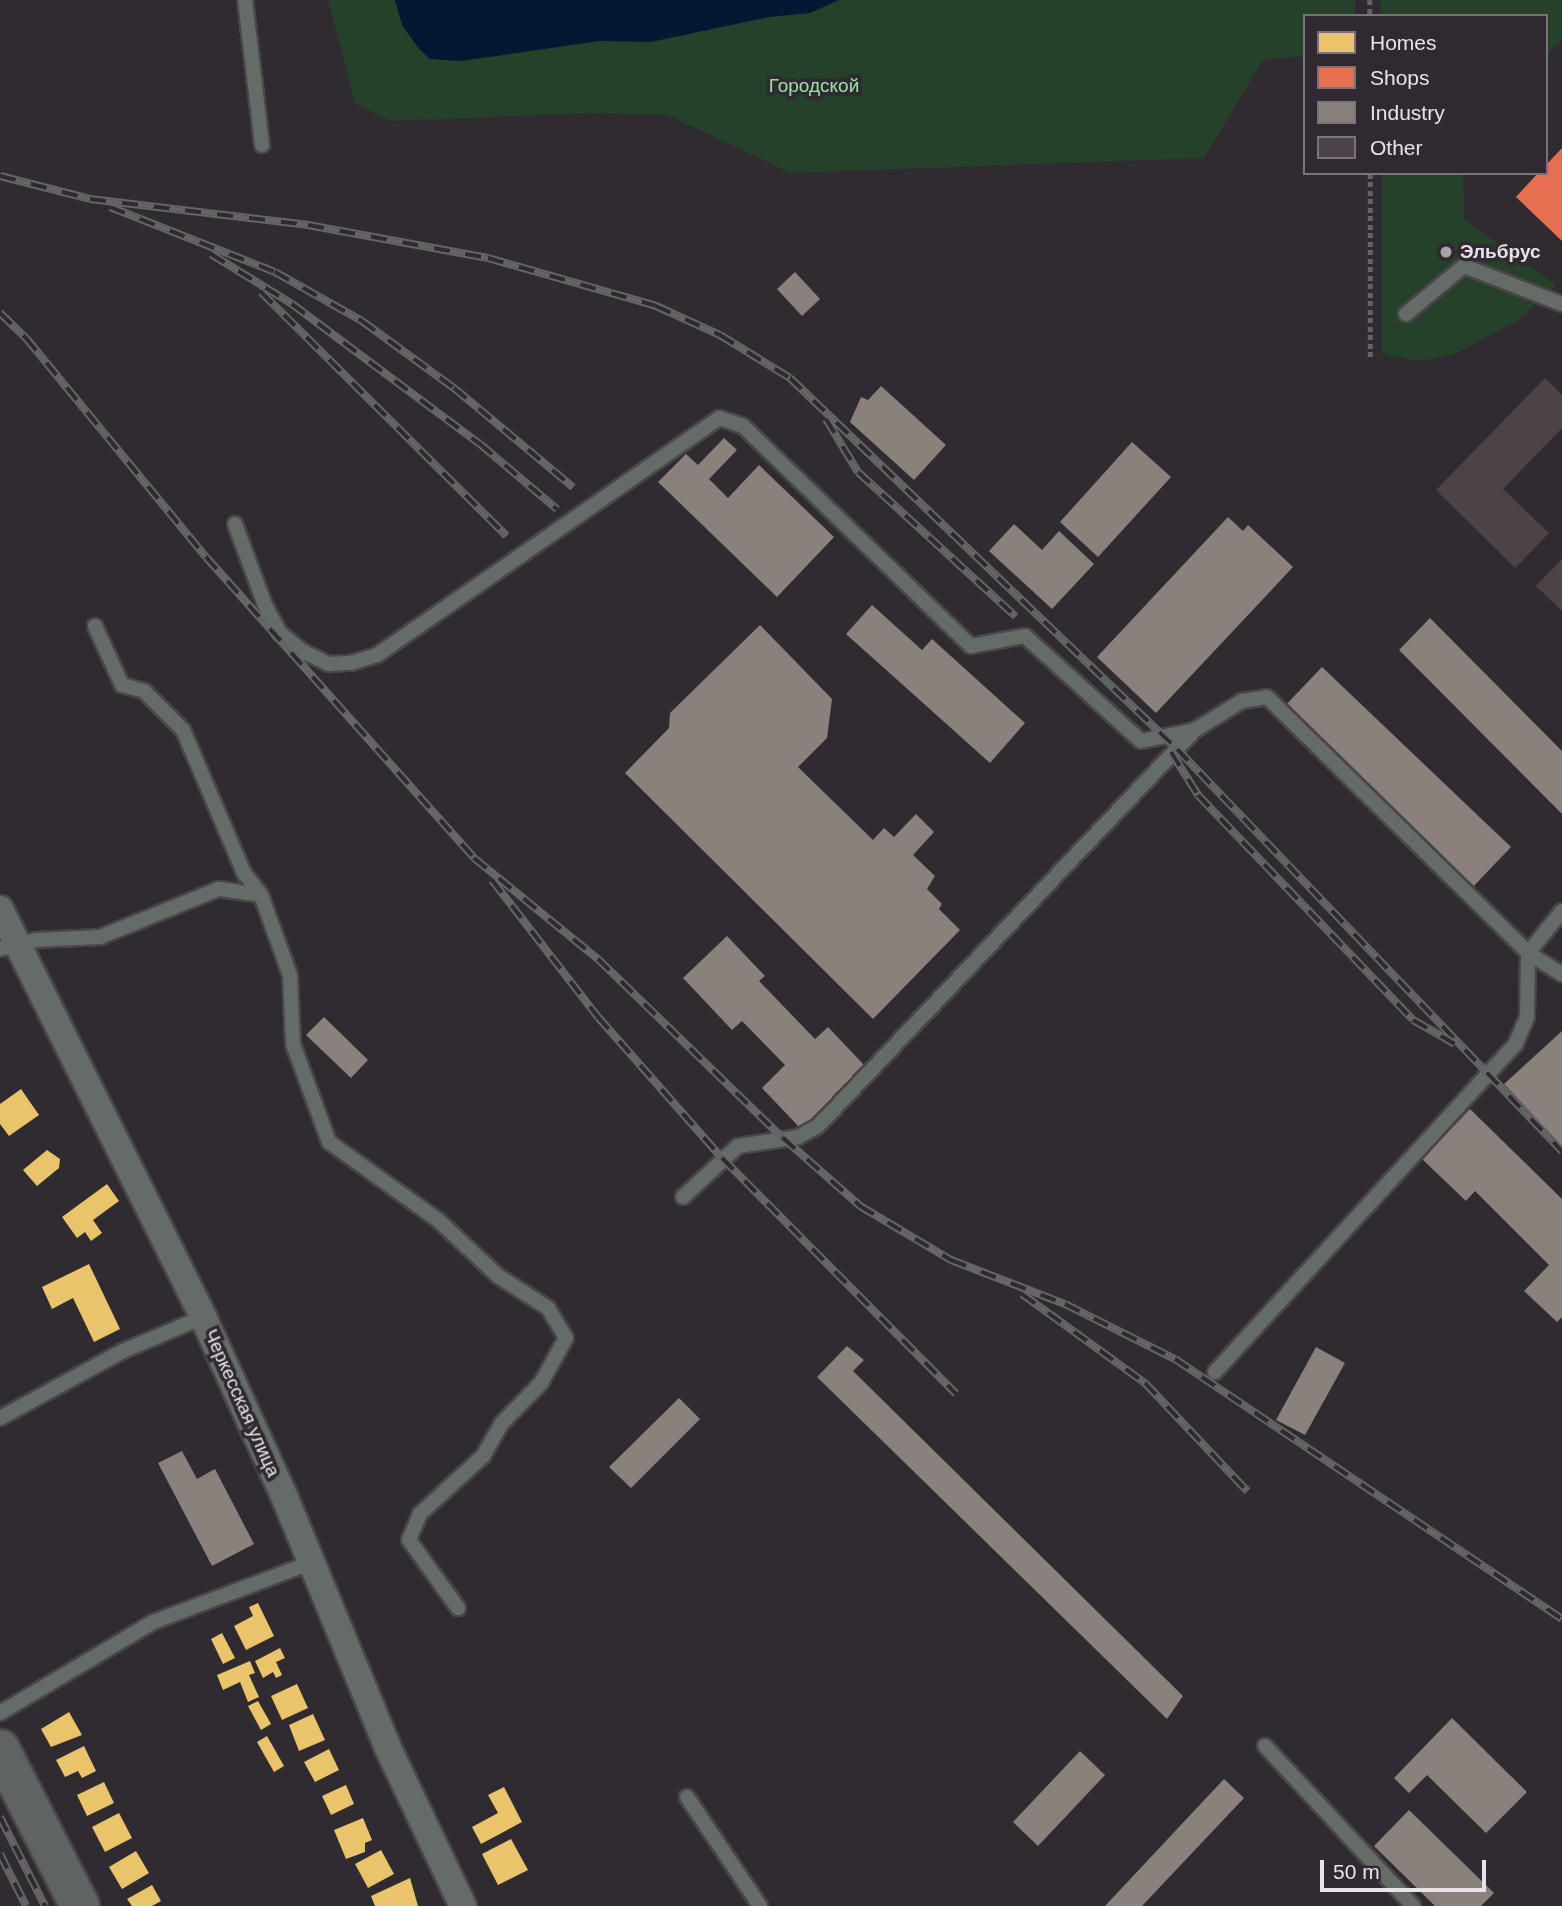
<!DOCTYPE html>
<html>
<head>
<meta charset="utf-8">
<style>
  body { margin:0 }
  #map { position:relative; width:1562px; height:1906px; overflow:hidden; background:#302b30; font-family:Arial,sans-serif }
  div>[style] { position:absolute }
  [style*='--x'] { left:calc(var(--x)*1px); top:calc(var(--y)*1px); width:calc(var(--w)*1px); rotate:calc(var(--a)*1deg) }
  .green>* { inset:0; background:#25412a }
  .water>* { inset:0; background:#041834 }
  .homes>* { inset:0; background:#e9c46a }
  .shops>* { inset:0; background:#e76f51 }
  .industry>* { inset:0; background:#8a817c }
  .building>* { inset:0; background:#4d4248 }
  .path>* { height:4.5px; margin-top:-2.25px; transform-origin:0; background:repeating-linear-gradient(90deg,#626564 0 5px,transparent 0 8.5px) }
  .roads { filter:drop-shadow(2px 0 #494649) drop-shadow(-2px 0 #494649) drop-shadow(0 2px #494649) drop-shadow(0 -2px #494649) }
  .service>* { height:14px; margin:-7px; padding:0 7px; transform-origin:7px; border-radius:7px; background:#656c68 }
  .minor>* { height:26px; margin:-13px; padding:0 13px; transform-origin:13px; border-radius:13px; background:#656c68 }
  .secondary>* { height:38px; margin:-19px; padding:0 19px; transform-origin:19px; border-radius:19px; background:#5f6462 }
  .rail>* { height:8px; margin-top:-4px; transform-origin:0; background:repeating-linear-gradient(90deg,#312932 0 16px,#646666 0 32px); box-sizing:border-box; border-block:2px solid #646666 }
  .dots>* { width:19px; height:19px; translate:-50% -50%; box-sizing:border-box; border:4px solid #312932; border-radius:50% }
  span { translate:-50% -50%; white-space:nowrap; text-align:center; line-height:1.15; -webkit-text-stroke:7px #312932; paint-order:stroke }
  .park-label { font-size:19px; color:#97e1a3 }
  .poi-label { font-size:19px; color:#e8e3e9; font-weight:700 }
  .left { translate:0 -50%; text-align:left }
  .street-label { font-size:19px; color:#e8e3e9 }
  .legend { position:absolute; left:1303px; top:14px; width:245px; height:161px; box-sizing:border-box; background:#312932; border:2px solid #7a737b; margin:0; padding:9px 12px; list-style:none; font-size:21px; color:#e8e3e9 }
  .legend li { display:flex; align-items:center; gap:14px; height:35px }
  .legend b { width:35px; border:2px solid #7a737b }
  .scale { position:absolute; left:1320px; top:1860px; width:166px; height:32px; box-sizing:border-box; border:4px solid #e8e3e9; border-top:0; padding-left:9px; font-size:21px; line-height:24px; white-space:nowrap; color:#e8e3e9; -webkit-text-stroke:5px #312932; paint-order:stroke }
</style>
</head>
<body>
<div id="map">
  <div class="green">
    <i style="clip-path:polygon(328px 0,1355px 0,1355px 16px,1305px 16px,1305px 56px,1263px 60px,1204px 158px,791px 173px,668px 115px,593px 113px,391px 121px,355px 103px)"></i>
    <i style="clip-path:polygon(1380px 0,1562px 0,1562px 40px,1546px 54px,1546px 16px,1381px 16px)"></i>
    <i style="clip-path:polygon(1382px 173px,1463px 173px,1464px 219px,1556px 285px,1519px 320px,1452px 355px,1417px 361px,1382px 354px)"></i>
  </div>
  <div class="water">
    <i style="clip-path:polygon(395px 0,839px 0,810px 13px,769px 17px,651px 42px,599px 41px,461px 61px,430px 59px,419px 49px,402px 25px)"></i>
  </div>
  <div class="homes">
    <i style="clip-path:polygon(21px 1089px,39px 1115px,9px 1136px,0 1124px,0 1104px)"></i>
    <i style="clip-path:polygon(47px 1150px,60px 1159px,59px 1168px,37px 1186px,23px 1170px)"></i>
    <i style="clip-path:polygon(107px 1184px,119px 1201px,93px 1220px,102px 1233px,91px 1241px,85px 1232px,77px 1238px,62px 1217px)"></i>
    <i style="clip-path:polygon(89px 1264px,120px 1329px,94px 1342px,73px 1298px,52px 1309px,42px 1287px)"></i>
    <i style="clip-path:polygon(258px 1603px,274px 1636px,246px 1650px,234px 1626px,253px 1616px,249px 1607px)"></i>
    <i style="clip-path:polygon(222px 1633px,235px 1658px,223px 1664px,211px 1639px)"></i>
    <i style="clip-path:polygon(280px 1648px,285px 1658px,276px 1662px,282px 1675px,276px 1678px,273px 1672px,263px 1678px,255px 1661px)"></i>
    <i style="clip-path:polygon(250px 1661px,255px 1673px,249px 1675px,259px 1697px,248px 1702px,240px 1682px,223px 1690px,217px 1675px)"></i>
    <i style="clip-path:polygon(297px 1684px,308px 1708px,282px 1720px,271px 1696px)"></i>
    <i style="clip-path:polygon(258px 1701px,271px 1724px,261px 1730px,248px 1706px)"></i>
    <i style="clip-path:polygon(69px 1712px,82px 1735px,51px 1747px,41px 1729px)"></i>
    <i style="clip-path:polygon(313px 1714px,325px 1740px,299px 1751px,289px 1725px)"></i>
    <i style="clip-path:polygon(267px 1736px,284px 1766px,274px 1772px,257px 1742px)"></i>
    <i style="clip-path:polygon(84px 1746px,96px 1771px,82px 1778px,78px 1771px,65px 1777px,56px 1760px)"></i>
    <i style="clip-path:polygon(329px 1749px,339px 1770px,315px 1782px,304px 1762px)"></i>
    <i style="clip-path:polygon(104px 1782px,114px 1803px,87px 1816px,77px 1795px)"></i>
    <i style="clip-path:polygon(346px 1785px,354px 1804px,331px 1815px,322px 1796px)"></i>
    <i style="clip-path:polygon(504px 1787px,522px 1822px,481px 1844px,472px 1827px,498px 1813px,488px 1795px)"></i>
    <i style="clip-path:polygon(119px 1813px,132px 1838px,105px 1852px,92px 1827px)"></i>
    <i style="clip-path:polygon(363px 1818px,372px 1840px,365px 1843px,365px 1852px,346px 1859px,334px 1830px)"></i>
    <i style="clip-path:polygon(511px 1839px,528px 1870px,498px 1885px,482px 1854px)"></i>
    <i style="clip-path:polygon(381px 1850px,394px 1874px,368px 1888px,355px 1864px)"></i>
    <i style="clip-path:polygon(136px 1851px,149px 1873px,122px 1889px,109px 1867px)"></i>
    <i style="clip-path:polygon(410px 1878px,418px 1906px,375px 1906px,371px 1896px)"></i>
    <i style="clip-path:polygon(152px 1885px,161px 1901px,152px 1906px,132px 1906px,127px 1899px)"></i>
  </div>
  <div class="shops">
    <i style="clip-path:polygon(1562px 148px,1562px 241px,1516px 197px,1538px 173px,1546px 173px,1546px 165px)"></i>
  </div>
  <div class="industry">
    <i style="clip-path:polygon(795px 272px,820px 299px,802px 316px,777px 289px)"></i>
    <i style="clip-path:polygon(881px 386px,946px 445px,914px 480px,850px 422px,861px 397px,868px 400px)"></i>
    <i style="clip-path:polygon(724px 438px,737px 450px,709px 479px,728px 498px,759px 465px,834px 537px,777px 597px,658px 482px,686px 454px,698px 465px)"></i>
    <i style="clip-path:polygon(1132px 442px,1171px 477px,1098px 557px,1060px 522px)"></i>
    <i style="clip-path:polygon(1228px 517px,1243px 531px,1248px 525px,1293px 567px,1156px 713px,1097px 657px)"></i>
    <i style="clip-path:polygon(1014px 524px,1042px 550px,1059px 531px,1094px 564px,1052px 609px,989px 551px)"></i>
    <i style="clip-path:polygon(872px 605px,922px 650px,932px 639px,1025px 723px,990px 763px,846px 634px)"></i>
    <i style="clip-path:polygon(1430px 618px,1562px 751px,1562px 814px,1399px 650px)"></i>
    <i style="clip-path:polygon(760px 625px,832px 699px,827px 738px,798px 767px,873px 840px,884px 828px,894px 837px,916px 814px,934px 832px,913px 855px,935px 876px,927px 889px,942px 904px,939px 909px,960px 930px,873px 1019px,625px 773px,669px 728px,670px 713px)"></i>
    <i style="clip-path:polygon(1322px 667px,1511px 847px,1470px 890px,1281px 710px)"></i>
    <i style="clip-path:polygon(727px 936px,765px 976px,759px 981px,815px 1039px,828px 1027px,865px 1066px,801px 1129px,762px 1088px,785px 1065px,742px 1021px,732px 1030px,683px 978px)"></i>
    <i style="clip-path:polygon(324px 1017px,368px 1060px,351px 1078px,306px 1035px)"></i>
    <i style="clip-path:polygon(1562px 1031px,1562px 1146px,1504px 1084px)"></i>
    <i style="clip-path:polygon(1470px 1109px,1562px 1199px,1562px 1317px,1557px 1322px,1524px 1291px,1549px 1265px,1475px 1191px,1466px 1201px,1422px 1159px)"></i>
    <i style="clip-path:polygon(847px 1346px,864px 1360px,853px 1371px,1183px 1696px,1167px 1719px,817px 1377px)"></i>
    <i style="clip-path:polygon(1316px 1347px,1345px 1363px,1305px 1435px,1276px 1420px)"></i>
    <i style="clip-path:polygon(679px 1398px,700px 1419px,631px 1488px,609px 1467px)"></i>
    <i style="clip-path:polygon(182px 1451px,197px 1479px,215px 1469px,254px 1544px,212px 1566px,158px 1463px)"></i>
    <i style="clip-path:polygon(1452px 1718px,1527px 1792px,1486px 1833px,1427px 1775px,1409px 1793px,1394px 1778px)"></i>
    <i style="clip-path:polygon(1080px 1751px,1105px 1775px,1038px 1846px,1013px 1822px)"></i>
    <i style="clip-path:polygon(1224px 1779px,1244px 1798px,1142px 1906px,1105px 1906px)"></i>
    <i style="clip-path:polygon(1409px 1810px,1494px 1893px,1481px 1906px,1435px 1906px,1374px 1846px)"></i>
  </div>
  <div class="building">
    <i style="clip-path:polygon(1545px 378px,1562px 395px,1562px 428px,1503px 489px,1549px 533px,1515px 568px,1436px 490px)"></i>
    <i style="clip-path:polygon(1562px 559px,1562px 611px,1536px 586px)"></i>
  </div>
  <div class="path">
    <i style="--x:1370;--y:0;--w:16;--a:90"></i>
    <i style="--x:1370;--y:357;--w:184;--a:-90"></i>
  </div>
  <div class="roads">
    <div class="service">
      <i style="--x:245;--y:0;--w:146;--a:83.3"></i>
      <i style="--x:1406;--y:314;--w:75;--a:-39.6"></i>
      <i style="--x:1464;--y:266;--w:105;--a:21.2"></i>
      <i style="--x:235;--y:524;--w:86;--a:69.7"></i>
      <i style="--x:265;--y:605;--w:32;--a:62"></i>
      <i style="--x:280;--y:633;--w:28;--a:39"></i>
      <i style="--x:302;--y:651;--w:30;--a:26"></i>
      <i style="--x:329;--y:664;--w:22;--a:-3"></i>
      <i style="--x:351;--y:663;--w:27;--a:-17"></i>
      <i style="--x:377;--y:655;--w:416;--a:-34.7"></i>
      <i style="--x:719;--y:418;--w:25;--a:18"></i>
      <i style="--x:743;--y:426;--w:317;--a:44"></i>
      <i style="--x:971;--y:646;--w:55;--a:-10.5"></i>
      <i style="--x:1025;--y:636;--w:156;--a:42.2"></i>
      <i style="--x:1141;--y:741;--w:55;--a:-11.5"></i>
      <i style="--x:1195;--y:730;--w:55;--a:-31.7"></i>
      <i style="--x:1242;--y:701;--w:25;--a:-9"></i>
      <i style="--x:1267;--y:697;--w:366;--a:44.4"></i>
      <i style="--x:1528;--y:953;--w:54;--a:-51"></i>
      <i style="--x:95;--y:626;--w:65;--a:65.4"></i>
      <i style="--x:122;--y:685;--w:23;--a:15"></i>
      <i style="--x:144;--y:691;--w:55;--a:45"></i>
      <i style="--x:183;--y:730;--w:155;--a:66.9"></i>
      <i style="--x:244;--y:873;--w:28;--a:52"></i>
      <i style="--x:261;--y:895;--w:85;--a:70.1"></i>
      <i style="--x:290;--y:975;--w:69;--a:87.5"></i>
      <i style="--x:293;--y:1044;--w:104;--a:69.8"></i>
      <i style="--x:329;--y:1142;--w:134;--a:35.6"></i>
      <i style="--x:438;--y:1220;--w:82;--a:43"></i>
      <i style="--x:498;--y:1276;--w:59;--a:32.6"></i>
      <i style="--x:548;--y:1308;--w:35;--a:59"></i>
      <i style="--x:566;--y:1338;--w:51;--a:119.1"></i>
      <i style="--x:541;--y:1383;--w:56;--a:134.3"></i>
      <i style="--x:502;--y:1423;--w:38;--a:120"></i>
      <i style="--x:483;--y:1456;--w:86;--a:137.4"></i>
      <i style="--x:420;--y:1514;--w:28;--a:113"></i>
      <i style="--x:409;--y:1540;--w:84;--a:54.2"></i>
      <i style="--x:0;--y:949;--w:36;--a:-14"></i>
      <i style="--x:35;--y:940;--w:65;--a:-2.6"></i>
      <i style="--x:100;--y:937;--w:128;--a:-22"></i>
      <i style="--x:219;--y:889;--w:42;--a:8.1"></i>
      <i style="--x:683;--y:1197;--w:75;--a:-42.8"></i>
      <i style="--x:738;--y:1146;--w:61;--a:-8.5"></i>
      <i style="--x:798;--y:1137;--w:23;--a:-29"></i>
      <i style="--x:818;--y:1126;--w:547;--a:-46.41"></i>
      <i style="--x:1215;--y:1372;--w:446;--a:-47.5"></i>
      <i style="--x:1516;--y:1043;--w:28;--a:-67"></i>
      <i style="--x:1527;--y:1017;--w:64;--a:-89.1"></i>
      <i style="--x:1528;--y:953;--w:40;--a:32"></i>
      <i style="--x:0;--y:1418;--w:140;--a:-28.6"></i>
      <i style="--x:123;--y:1351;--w:87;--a:-23"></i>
      <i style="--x:0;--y:1713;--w:178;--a:-30.7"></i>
      <i style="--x:153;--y:1622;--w:168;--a:-20.6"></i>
      <i style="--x:1265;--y:1746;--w:218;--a:47.2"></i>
      <i style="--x:687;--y:1797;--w:131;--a:56.2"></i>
    </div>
    <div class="minor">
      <i style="--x:0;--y:909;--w:456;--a:63.5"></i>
      <i style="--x:203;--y:1317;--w:199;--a:65.6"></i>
      <i style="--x:285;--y:1498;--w:268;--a:67.6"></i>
      <i style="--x:387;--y:1746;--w:177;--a:64.6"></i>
    </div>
    <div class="secondary">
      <i style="--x:0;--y:1749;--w:176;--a:63"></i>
    </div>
  </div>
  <div class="rail">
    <i style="--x:0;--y:176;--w:93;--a:14.3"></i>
    <i style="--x:90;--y:199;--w:220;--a:6.8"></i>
    <i style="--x:308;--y:225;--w:183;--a:10.4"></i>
    <i style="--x:488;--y:258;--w:175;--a:15.9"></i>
    <i style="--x:656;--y:306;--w:70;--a:24.4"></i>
    <i style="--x:720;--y:335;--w:82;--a:31.6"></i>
    <i style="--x:790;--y:378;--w:536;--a:43.79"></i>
    <i style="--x:1177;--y:749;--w:557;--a:46.24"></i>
    <i style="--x:110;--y:207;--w:177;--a:21.5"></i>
    <i style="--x:275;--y:272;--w:100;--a:29.4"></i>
    <i style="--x:362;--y:321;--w:114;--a:36.1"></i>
    <i style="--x:454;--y:388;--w:155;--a:39.8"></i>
    <i style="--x:211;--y:254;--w:95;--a:31.7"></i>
    <i style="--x:292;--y:304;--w:234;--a:36.7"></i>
    <i style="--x:480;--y:444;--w:101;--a:40.2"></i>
    <i style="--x:261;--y:292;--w:346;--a:44.8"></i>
    <i style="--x:0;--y:313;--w:36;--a:44"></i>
    <i style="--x:26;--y:338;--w:283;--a:50.6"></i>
    <i style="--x:206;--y:557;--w:403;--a:48.3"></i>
    <i style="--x:474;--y:858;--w:160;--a:39.2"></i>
    <i style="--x:598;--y:959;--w:257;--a:44.1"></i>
    <i style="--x:783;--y:1138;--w:103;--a:41.4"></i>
    <i style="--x:860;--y:1206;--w:106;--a:30.7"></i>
    <i style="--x:951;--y:1260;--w:122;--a:21.1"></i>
    <i style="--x:1065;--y:1304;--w:123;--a:26.6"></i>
    <i style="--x:1175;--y:1359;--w:466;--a:33.9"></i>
    <i style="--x:826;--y:419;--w:62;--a:58.9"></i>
    <i style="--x:858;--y:472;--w:214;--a:42.5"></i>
    <i style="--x:1171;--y:752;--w:51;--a:57.9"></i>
    <i style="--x:1198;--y:795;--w:311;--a:46.3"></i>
    <i style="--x:1413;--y:1020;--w:48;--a:29.7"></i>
    <i style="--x:492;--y:880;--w:173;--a:52.3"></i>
    <i style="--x:598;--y:1017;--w:188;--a:48.7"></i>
    <i style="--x:722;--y:1158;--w:332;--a:45.2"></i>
    <i style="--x:1022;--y:1294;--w:152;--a:35.9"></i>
    <i style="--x:1145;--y:1383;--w:149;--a:46.6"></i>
    <i style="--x:0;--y:1817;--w:100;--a:63.2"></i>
    <i style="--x:0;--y:1854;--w:58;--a:63.4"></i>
  </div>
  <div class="dots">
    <i style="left:1446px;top:252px;background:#a8a3a8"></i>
  </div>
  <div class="park-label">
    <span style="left:814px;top:86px">Городской</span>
  </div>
  <div class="poi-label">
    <span class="left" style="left:1460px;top:252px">Эльбрус</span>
  </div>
  <div class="street-label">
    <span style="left:242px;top:1403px;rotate:66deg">Черкесская улица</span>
  </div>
  <ul class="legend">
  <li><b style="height:19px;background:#e9c46a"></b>Homes</li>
  <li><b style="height:19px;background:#e76f51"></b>Shops</li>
  <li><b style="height:19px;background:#8a817c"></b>Industry</li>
  <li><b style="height:19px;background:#4d4248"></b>Other</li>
  </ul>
  <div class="scale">50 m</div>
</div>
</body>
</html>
